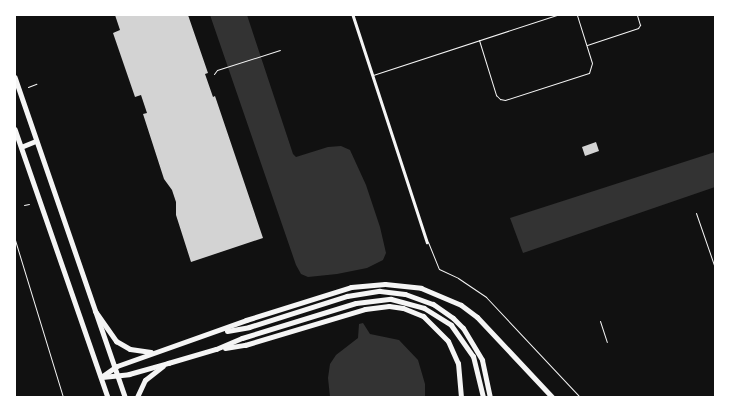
<!DOCTYPE html>
<html>
<head>
<meta charset="utf-8">
<style>
  body { margin:0 }
  #map { position:relative; width:730px; height:412px; overflow:hidden; background:#111; font-family:Manrope,sans-serif }
  div>[style] { position:absolute }
  [style*='--x'] { left:calc(var(--x)*1px); top:calc(var(--y)*1px); width:calc(var(--w)*1px); rotate:calc(var(--a)*1deg) }
  .water>* { inset:0; background:#333 }
  .building>* { inset:0; background:#d3d3d3 }
  .path>* { height:1px; margin:-0.5px; padding:0 0.5px; transform-origin:0.5px; border-radius:0.5px; background:#f5f5f5 }
  .service>* { height:1px; margin:-0.5px; padding:0 0.5px; transform-origin:0.5px; border-radius:0.5px; background:#f5f5f5 }
  .minor>* { height:2.5px; margin:-1.25px; padding:0 1.25px; transform-origin:1.25px; border-radius:1.25px; background:#f5f5f5 }
  .primary>* { height:4.5px; margin:-2.25px; padding:0 2.25px; transform-origin:2.25px; border-radius:2.25px; background:#f5f5f5 }
  .motorway>* { height:5px; margin:-2.5px; padding:0 2.5px; transform-origin:2.5px; border-radius:2.5px; background:#f5f5f5 }
  span { translate:-50% -50%; white-space:nowrap; text-align:center; line-height:1.15; -webkit-text-stroke:4px #fff; paint-order:stroke }
  .frame { position:absolute; inset:0; border:16px solid #fff; pointer-events:none }
</style>
</head>
<body>
<div id="map">
  <div class="water">
    <i style="clip-path:polygon(210px 15px,247px 15px,293px 154px,296px 157px,328px 147px,341px 146px,350px 150px,366px 185px,380px 227px,386px 253px,383px 260px,367px 268px,337px 274px,308px 277px,301px 274px,296px 265px)"></i>
    <i style="clip-path:polygon(715px 152px,715px 187px,523px 253px,510px 218px)"></i>
    <i style="clip-path:polygon(363px 323px,370px 334px,399px 340px,418px 360px,425px 384px,425px 397px,330px 397px,328px 378px,330px 364px,336px 355px,358px 338px,359px 324px)"></i>
  </div>
  <div class="building">
    <i style="clip-path:polygon(115px 15px,188px 15px,208px 73px,205px 74px,213px 97px,215px 96px,263px 238px,191px 262px,176px 215px,176px 202px,172px 190px,164px 179px,143px 114px,147px 113px,141px 95px,135px 97px,113px 33px,120px 30px)"></i>
    <i style="clip-path:polygon(596px 142px,599px 151px,585px 156px,582px 147px)"></i>
  </div>
  <div class="path">
    <i style="--x:214;--y:74;--w:5;--a:-53"></i>
    <i style="--x:217;--y:70;--w:66;--a:-17.6"></i>
    <i style="--x:28;--y:87;--w:9;--a:-21"></i>
    <i style="--x:24;--y:205;--w:5;--a:-11"></i>
  </div>
  <div class="service">
    <i style="--x:479;--y:40;--w:58;--a:72.8"></i>
    <i style="--x:496;--y:95;--w:6;--a:45"></i>
    <i style="--x:500;--y:99;--w:5;--a:11"></i>
    <i style="--x:505;--y:100;--w:88;--a:-17.8"></i>
    <i style="--x:589;--y:73;--w:10;--a:-73"></i>
    <i style="--x:592;--y:63;--w:50;--a:-107.4"></i>
    <i style="--x:587;--y:45;--w:54;--a:-18.4"></i>
    <i style="--x:638;--y:28;--w:4;--a:-56"></i>
    <i style="--x:640;--y:25;--w:10;--a:-107"></i>
    <i style="--x:373;--y:75;--w:194;--a:-18.1"></i>
    <i style="--x:696;--y:213;--w:58;--a:70.9"></i>
    <i style="--x:15;--y:240;--w:164;--a:73"></i>
    <i style="--x:428;--y:242;--w:29;--a:68"></i>
    <i style="--x:439;--y:269;--w:21;--a:25"></i>
    <i style="--x:458;--y:278;--w:34;--a:34"></i>
    <i style="--x:486;--y:297;--w:137;--a:46.8"></i>
    <i style="--x:600;--y:321;--w:22;--a:72"></i>
  </div>
  <div class="minor">
    <i style="--x:353;--y:15;--w:239;--a:71.9"></i>
  </div>
  <div class="primary">
    <i style="--x:15;--y:77;--w:338;--a:71"></i>
    <i style="--x:15;--y:129;--w:284;--a:70.9"></i>
    <i style="--x:21;--y:147;--w:16;--a:-22"></i>
  </div>
  <div class="motorway">
    <i style="--x:95;--y:311;--w:37;--a:55"></i>
    <i style="--x:116;--y:341;--w:16;--a:30"></i>
    <i style="--x:130;--y:349;--w:21;--a:8"></i>
    <i style="--x:227;--y:331;--w:22;--a:-10"></i>
    <i style="--x:249;--y:327;--w:103;--a:-17.6"></i>
    <i style="--x:347;--y:296;--w:33;--a:-9"></i>
    <i style="--x:380;--y:291;--w:25;--a:7"></i>
    <i style="--x:405;--y:294;--w:30;--a:20"></i>
    <i style="--x:433;--y:304;--w:24;--a:35"></i>
    <i style="--x:453;--y:318;--w:14;--a:45"></i>
    <i style="--x:463;--y:328;--w:37;--a:59"></i>
    <i style="--x:482;--y:360;--w:38;--a:78"></i>
    <i style="--x:225;--y:348;--w:20;--a:-9"></i>
    <i style="--x:245;--y:345;--w:125;--a:-16.7"></i>
    <i style="--x:365;--y:309;--w:24;--a:-7"></i>
    <i style="--x:389;--y:306;--w:14;--a:8"></i>
    <i style="--x:403;--y:308;--w:22;--a:22"></i>
    <i style="--x:423;--y:316;--w:35;--a:45"></i>
    <i style="--x:448;--y:341;--w:24;--a:66"></i>
    <i style="--x:458;--y:363;--w:34;--a:85"></i>
    <i style="--x:101;--y:377;--w:19;--a:-35"></i>
    <i style="--x:117;--y:366;--w:137;--a:-19.6"></i>
    <i style="--x:246;--y:320;--w:110;--a:-17.4"></i>
    <i style="--x:351;--y:287;--w:34;--a:-5"></i>
    <i style="--x:385;--y:284;--w:36;--a:6"></i>
    <i style="--x:421;--y:288;--w:43;--a:23"></i>
    <i style="--x:461;--y:305;--w:20;--a:37"></i>
    <i style="--x:477;--y:317;--w:110;--a:46.8"></i>
    <i style="--x:102;--y:377;--w:27;--a:-6"></i>
    <i style="--x:129;--y:374;--w:41;--a:-15.8"></i>
    <i style="--x:168;--y:363;--w:50;--a:-16.3"></i>
    <i style="--x:216;--y:349;--w:28;--a:-23"></i>
    <i style="--x:242;--y:338;--w:119;--a:-17.1"></i>
    <i style="--x:356;--y:303;--w:35;--a:-7"></i>
    <i style="--x:391;--y:299;--w:34;--a:15"></i>
    <i style="--x:424;--y:308;--w:32;--a:32"></i>
    <i style="--x:451;--y:325;--w:38;--a:55"></i>
    <i style="--x:473;--y:356;--w:42;--a:76.3"></i>
    <i style="--x:137;--y:397;--w:19;--a:-65"></i>
    <i style="--x:145;--y:380;--w:23;--a:-38"></i>
  </div>
  <div class="frame"></div>
</div>
</body>
</html>
